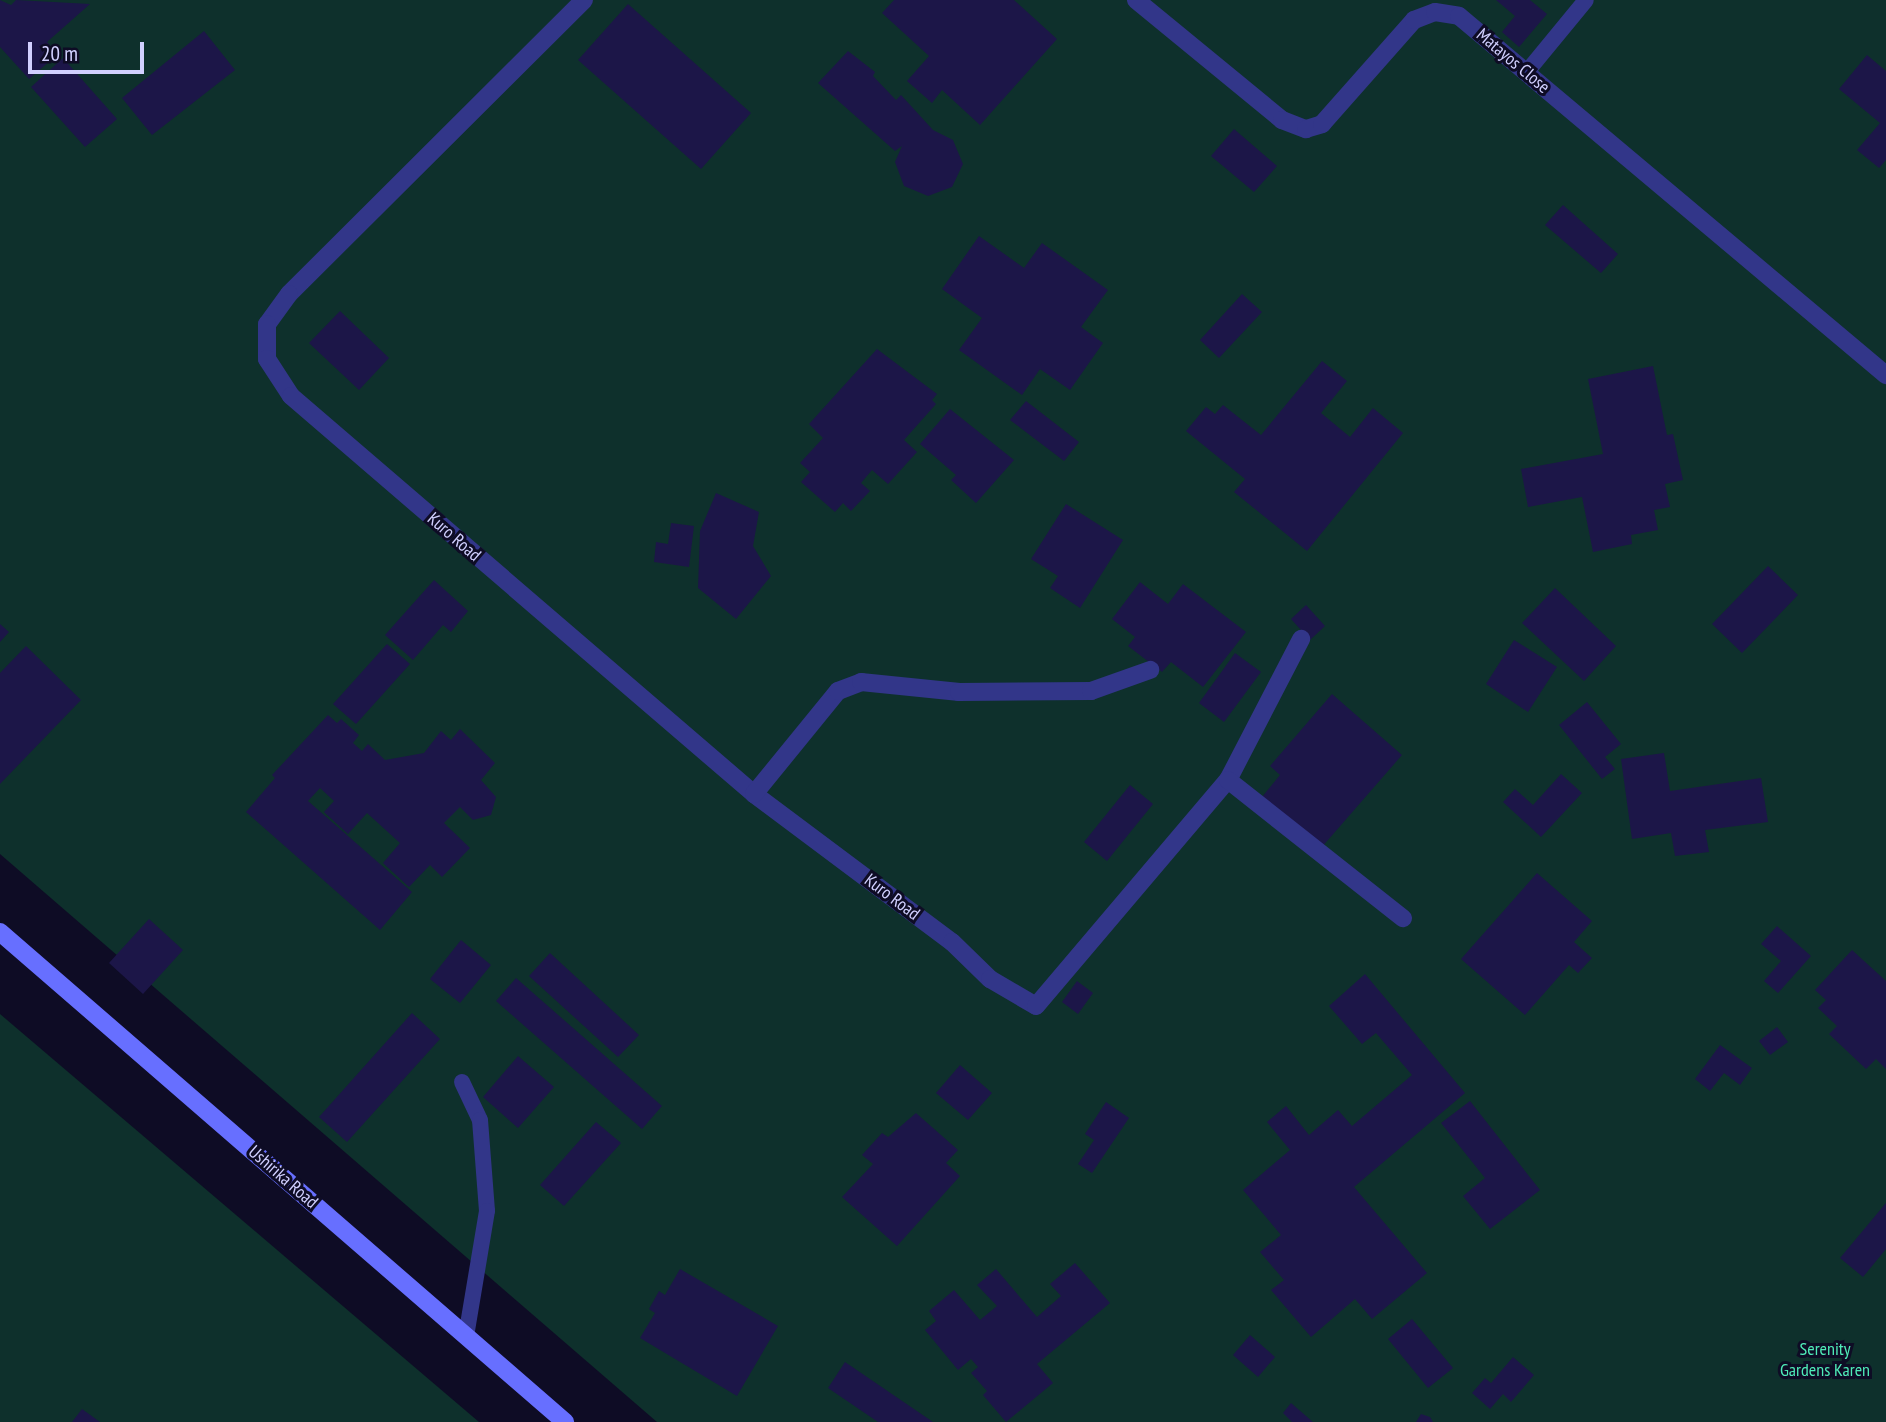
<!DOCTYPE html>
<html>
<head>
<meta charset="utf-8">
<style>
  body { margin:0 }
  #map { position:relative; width:1886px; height:1422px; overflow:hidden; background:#0e0c25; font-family:"PT Sans Narrow",sans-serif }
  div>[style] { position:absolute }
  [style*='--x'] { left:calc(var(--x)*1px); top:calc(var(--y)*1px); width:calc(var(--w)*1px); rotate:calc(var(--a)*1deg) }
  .green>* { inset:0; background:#0e302c }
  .building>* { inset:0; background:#1c1648 }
  .lane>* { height:16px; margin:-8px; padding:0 8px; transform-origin:8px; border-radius:8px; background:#323689 }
  .street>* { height:18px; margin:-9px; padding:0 9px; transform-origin:9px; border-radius:9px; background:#323689 }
  .secondary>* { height:18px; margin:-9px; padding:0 9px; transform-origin:9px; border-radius:9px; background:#676fff }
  span { translate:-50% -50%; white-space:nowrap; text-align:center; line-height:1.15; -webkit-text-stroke:6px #0e0c25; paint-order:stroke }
  .street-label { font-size:18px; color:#d1d0ff }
  .park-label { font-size:18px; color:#4fecb8 }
  .scale { position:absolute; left:28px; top:42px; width:116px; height:32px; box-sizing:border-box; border:4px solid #d1d0ff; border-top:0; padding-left:9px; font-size:21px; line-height:24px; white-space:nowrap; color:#d1d0ff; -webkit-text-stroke:5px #0e0c25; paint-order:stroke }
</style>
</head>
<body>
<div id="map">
  <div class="green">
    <i style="clip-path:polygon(0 0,1886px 0,1886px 1422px,657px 1422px,0 854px)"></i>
    <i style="clip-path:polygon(0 1014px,479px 1422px,0 1422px)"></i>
  </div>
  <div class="building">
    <i style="clip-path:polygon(0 0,11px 5px,16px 0,90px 4px,47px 42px,58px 54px,29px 79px,0 47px)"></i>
    <i style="clip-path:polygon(894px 0,1014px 0,1057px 39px,980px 125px,942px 90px,932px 103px,907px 81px,929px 56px,882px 13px)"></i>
    <i style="clip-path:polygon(1496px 0,1530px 0,1547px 14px,1519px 47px,1502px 32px,1515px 16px)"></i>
    <i style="clip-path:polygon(628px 4px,751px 113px,701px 169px,578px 60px)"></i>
    <i style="clip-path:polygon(204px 31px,235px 70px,152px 135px,122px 98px)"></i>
    <i style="clip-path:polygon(848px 51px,875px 72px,873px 76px,896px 100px,901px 95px,933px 130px,953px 140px,963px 164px,952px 187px,928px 196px,904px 186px,895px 162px,902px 146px,895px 151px,818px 83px)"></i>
    <i style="clip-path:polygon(1867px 55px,1886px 71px,1886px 160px,1879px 168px,1857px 150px,1880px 123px,1839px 89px)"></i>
    <i style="clip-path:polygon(63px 58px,117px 119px,85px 147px,31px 87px)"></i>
    <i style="clip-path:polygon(1234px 129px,1277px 166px,1254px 192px,1211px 156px)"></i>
    <i style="clip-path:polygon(1563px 205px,1618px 254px,1601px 273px,1545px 225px)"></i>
    <i style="clip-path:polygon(979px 236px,1024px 268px,1042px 243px,1108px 290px,1081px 327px,1103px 343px,1070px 390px,1040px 369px,1022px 395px,959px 350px,982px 318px,942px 289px)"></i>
    <i style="clip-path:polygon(1242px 294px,1262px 312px,1219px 358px,1200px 340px)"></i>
    <i style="clip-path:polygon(340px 311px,389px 358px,359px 390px,309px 343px)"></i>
    <i style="clip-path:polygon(877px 349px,937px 394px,932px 400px,936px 404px,904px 440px,917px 452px,888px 484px,872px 470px,861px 483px,870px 491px,851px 511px,843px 503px,835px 512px,801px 482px,810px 472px,800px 463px,823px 438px,809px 424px)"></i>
    <i style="clip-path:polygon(1322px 361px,1347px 381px,1321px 413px,1350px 437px,1373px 408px,1403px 433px,1307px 551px,1234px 492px,1245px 479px,1186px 431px,1206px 407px,1215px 414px,1223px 405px,1261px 435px)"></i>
    <i style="clip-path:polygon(1653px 366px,1667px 435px,1673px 434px,1683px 480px,1665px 484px,1670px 507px,1654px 510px,1658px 530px,1631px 535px,1632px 544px,1593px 552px,1582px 497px,1528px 507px,1521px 469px,1603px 454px,1588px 379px)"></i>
    <i style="clip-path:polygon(1026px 401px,1079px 442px,1064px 461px,1010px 420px)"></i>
    <i style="clip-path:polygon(950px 409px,1014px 460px,976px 503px,951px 480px,956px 475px,920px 444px)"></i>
    <i style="clip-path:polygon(716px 493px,759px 512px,753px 546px,771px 576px,736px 619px,698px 588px,700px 531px)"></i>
    <i style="clip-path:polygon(1066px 504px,1123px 540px,1080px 608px,1050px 588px,1058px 576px,1031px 559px)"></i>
    <i style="clip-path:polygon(671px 523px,694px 526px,689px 567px,654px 562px,656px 542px,668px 544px)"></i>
    <i style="clip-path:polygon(1768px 566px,1798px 595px,1742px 653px,1712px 624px)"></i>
    <i style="clip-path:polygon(434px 580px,468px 611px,451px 632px,443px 625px,413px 660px,385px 635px)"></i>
    <i style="clip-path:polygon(1140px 582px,1168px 604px,1183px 584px,1246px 632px,1203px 687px,1171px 662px,1162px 672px,1128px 646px,1135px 637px,1112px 619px)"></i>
    <i style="clip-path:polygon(1555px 588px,1616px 646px,1584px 681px,1522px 623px)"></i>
    <i style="clip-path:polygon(1306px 605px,1325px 626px,1310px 640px,1291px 619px)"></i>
    <i style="clip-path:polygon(0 624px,9px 632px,0 642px)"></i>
    <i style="clip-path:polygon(1514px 640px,1557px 667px,1528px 712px,1486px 684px)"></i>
    <i style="clip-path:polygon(387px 644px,410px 664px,356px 724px,333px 704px)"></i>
    <i style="clip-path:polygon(26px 646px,81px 700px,0 784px,0 673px)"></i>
    <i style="clip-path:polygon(1235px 653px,1261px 672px,1224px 722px,1199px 703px)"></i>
    <i style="clip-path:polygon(1332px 694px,1402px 755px,1321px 848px,1262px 797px,1280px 775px,1270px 766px)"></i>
    <i style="clip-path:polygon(1587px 702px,1621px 744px,1605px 757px,1615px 769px,1602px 779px,1559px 725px)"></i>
    <i style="clip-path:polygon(328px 715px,337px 723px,341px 719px,359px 735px,353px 743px,362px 751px,368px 744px,385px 760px,424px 753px,441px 731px,451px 740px,460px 729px,495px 763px,481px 780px,496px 797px,491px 815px,473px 820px,460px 807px,444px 823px,470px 848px,442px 877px,430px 865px,409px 887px,383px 863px,400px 843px,367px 813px,348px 834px,324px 812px,334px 801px,320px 788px,308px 801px,412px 892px,380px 930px,246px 812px,275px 778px,272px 775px)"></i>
    <i style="clip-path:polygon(1664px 753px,1670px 791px,1761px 778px,1768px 822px,1705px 830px,1709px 852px,1675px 856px,1671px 833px,1632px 839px,1621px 759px)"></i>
    <i style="clip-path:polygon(1561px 774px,1582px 793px,1541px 837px,1503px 802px,1515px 789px,1533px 805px)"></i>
    <i style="clip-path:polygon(1130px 785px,1153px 804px,1107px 861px,1084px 842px)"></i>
    <i style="clip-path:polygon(1537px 873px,1592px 921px,1574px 942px,1592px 958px,1578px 973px,1569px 965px,1525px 1015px,1461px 959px)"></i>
    <i style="clip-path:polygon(149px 919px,183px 950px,143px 994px,109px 963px)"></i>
    <i style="clip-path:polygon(1777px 926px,1811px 956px,1778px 993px,1764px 981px,1781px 961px,1761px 944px)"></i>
    <i style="clip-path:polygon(461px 940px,491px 965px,460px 1003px,430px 979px)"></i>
    <i style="clip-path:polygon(1852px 950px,1886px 981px,1886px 1069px,1876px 1059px,1866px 1069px,1829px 1034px,1837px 1026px,1818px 1008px,1826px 1000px,1815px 990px)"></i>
    <i style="clip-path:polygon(550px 953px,639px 1035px,618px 1057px,529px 976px)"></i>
    <i style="clip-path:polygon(1365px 974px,1465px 1093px,1354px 1187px,1427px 1273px,1372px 1319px,1355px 1299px,1311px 1337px,1271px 1290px,1284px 1280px,1260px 1252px,1281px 1235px,1243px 1190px,1290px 1150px,1267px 1122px,1286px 1106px,1309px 1135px,1338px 1110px,1352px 1126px,1412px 1075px,1376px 1033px,1362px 1044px,1329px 1006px)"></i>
    <i style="clip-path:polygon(516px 978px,662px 1106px,642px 1129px,496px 1001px)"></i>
    <i style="clip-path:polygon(1077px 981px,1093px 993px,1078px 1014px,1062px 1002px)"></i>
    <i style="clip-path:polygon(412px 1013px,440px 1039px,347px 1142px,319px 1117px)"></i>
    <i style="clip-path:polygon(1777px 1027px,1788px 1042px,1770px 1055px,1759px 1041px)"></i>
    <i style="clip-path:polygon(1720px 1045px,1752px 1068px,1740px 1085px,1724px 1073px,1710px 1091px,1695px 1079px)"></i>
    <i style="clip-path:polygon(518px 1056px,554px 1087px,518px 1128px,483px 1097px)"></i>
    <i style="clip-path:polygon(960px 1065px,992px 1093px,968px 1120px,936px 1093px)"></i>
    <i style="clip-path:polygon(1470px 1101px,1540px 1190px,1490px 1229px,1463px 1196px,1485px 1178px,1441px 1123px)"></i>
    <i style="clip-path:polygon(1106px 1102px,1129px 1118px,1092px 1173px,1078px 1164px,1094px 1140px,1085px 1134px)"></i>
    <i style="clip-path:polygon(916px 1113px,958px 1150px,946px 1163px,960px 1176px,897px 1246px,842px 1197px,873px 1164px,862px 1155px,882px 1133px,888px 1137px)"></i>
    <i style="clip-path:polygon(596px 1122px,621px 1143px,564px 1206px,540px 1185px)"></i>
    <i style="clip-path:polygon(1886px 1203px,1886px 1249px,1863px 1277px,1840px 1258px)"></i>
    <i style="clip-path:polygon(1075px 1263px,1110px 1303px,1037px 1364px,1053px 1383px,1006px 1422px,983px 1395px,987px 1391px,971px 1373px,978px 1367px,971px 1359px,958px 1370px,925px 1330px,936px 1321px,929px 1311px,954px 1290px,980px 1320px,997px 1306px,977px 1285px,996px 1269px,1037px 1317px,1061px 1296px,1050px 1284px)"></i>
    <i style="clip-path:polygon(680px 1269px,778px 1326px,737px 1396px,640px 1338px,655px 1313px,649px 1309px,659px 1291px,665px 1295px)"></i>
    <i style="clip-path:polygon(1412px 1319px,1453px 1368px,1428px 1388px,1388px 1339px)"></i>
    <i style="clip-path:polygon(1250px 1335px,1275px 1357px,1258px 1377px,1233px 1355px)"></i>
    <i style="clip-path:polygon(1513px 1357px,1534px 1375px,1511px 1402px,1503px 1394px,1490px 1409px,1472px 1393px,1485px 1378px,1491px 1383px)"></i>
    <i style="clip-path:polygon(845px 1362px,933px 1422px,878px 1422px,828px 1388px)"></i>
    <i style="clip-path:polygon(1291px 1403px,1313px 1422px,1292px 1422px,1283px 1413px)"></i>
    <i style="clip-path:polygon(82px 1409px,100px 1422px,72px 1422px)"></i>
    <i style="clip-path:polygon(1421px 1414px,1430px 1417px,1433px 1422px,1416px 1422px)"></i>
  </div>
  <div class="lane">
    <i style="--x:1526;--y:73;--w:94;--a:-50.6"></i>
    <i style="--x:462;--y:1082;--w:42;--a:64.7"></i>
    <i style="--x:480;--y:1120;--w:91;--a:85.6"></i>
    <i style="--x:487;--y:1211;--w:127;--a:99.5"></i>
  </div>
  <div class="street">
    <i style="--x:584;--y:0;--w:416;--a:135.1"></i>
    <i style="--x:289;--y:294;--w:37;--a:126"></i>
    <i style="--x:267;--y:324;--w:35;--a:90"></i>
    <i style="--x:267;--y:359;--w:44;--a:57"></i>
    <i style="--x:291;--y:396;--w:611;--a:40.68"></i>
    <i style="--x:754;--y:794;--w:247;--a:36.8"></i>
    <i style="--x:952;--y:942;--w:53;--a:44.2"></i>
    <i style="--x:990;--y:979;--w:53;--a:30.4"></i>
    <i style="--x:1036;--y:1006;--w:297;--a:-49.7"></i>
    <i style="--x:1228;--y:780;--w:159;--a:-62.6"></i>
    <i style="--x:1136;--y:0;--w:189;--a:39.4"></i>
    <i style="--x:1282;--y:120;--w:26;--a:21"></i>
    <i style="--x:1306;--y:129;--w:17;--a:-17"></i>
    <i style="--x:1322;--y:124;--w:139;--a:-48.5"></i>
    <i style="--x:1414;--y:20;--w:22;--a:-21"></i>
    <i style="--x:1435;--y:12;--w:24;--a:9"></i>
    <i style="--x:1459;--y:16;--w:558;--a:40.06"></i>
    <i style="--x:1228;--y:780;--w:223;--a:38.3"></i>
    <i style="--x:754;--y:794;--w:133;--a:-50.8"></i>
    <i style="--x:838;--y:691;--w:25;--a:-21"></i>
    <i style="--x:861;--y:682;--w:99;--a:5.8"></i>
    <i style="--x:959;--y:692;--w:132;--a:-0.4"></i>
    <i style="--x:1091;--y:691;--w:63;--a:-19.6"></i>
  </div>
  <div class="secondary">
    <i style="--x:0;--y:932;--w:748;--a:40.93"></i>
  </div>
  <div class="street-label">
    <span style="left:1513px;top:61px;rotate:40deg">Matayos Close</span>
    <span style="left:454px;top:537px;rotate:41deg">Kuro Road</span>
    <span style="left:892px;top:897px;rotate:37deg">Kuro Road</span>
    <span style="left:283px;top:1177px;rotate:41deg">Ushirika Road</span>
  </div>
  <div class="park-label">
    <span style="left:1825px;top:1360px">Serenity<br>Gardens Karen</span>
  </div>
  <div class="scale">20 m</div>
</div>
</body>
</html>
